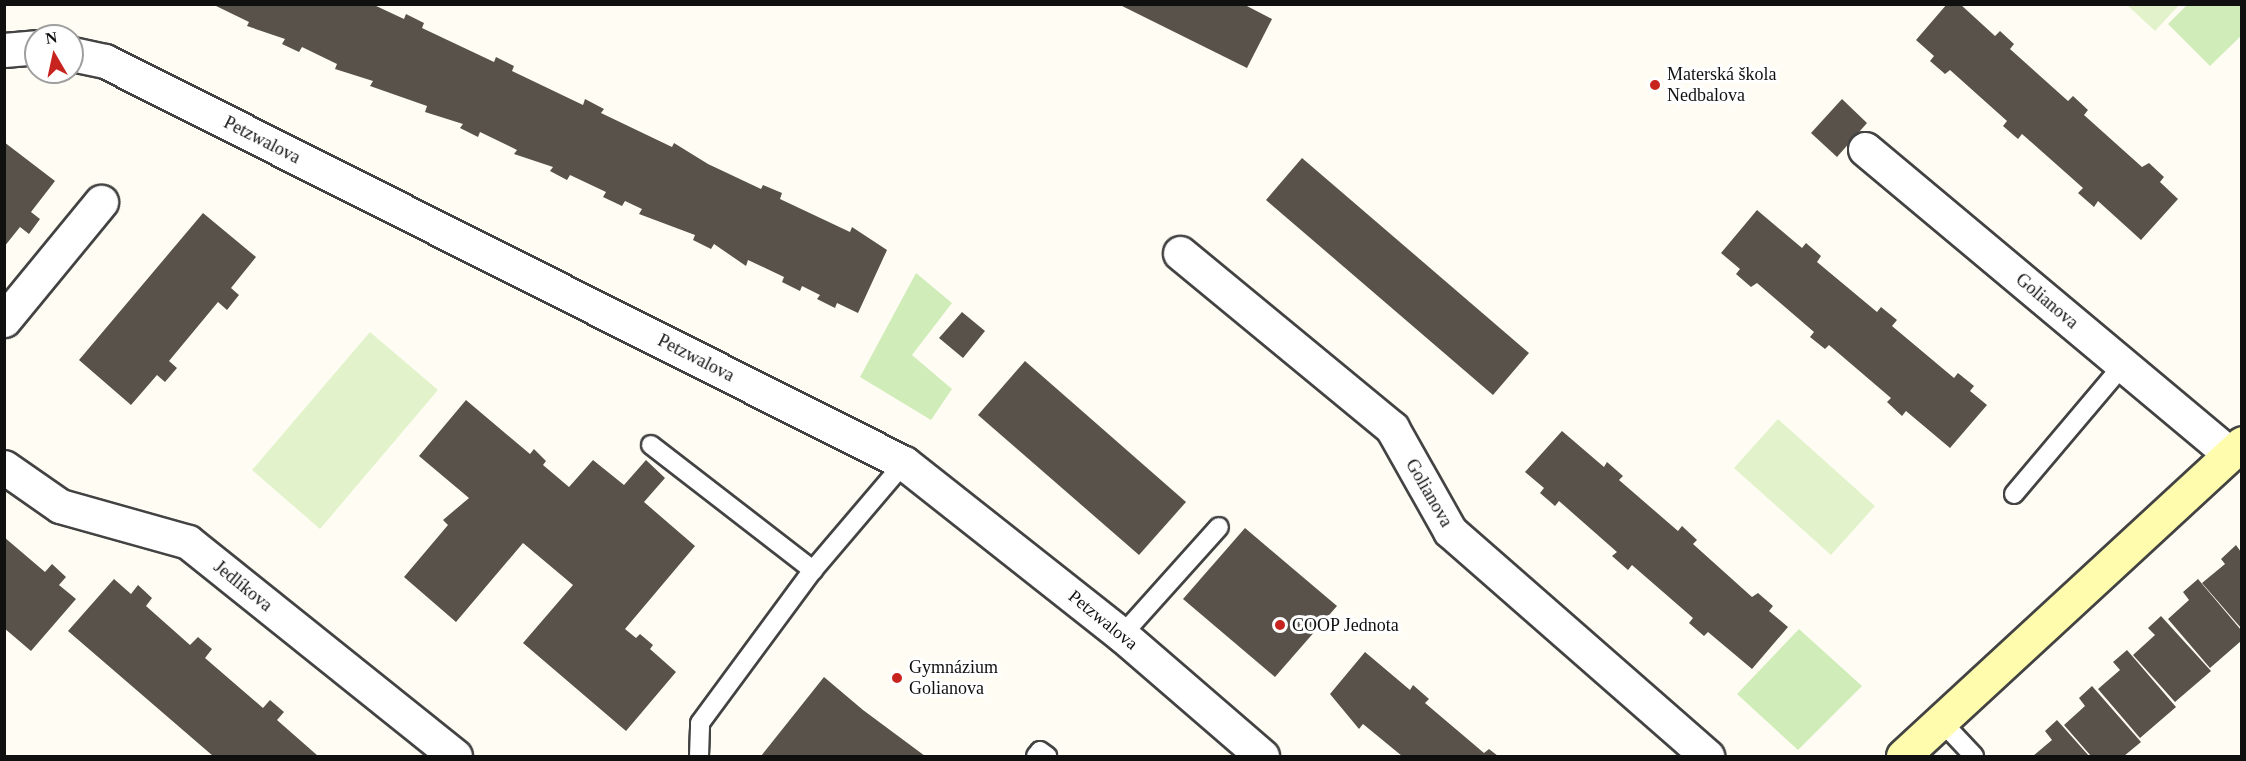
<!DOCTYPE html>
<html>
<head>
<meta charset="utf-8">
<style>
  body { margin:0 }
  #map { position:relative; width:2246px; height:761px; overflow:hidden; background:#fffdf3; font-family:"Times New Roman",serif }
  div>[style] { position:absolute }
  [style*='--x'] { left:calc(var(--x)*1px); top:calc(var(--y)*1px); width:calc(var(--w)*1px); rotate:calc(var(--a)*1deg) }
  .green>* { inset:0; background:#d0ecb9 }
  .pitch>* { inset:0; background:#e2f3cc }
  .building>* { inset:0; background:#59524b }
  .roads { filter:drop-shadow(2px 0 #434343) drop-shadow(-2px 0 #434343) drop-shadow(0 2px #434343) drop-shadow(0 -2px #434343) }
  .lane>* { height:18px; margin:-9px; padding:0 9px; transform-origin:9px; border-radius:9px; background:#fff }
  .street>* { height:33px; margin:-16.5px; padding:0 16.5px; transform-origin:16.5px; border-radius:16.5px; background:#fff }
  .secondary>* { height:33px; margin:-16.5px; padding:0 16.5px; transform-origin:16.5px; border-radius:16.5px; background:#fffcae }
  .dots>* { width:16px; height:16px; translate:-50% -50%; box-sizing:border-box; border:3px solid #fff; border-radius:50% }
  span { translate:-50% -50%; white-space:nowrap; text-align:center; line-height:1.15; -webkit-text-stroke:6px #fff; paint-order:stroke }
  .poi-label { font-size:18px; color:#101010 }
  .left { translate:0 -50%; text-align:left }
  .street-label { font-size:18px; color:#101010 }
  .frame { position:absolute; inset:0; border:6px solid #101010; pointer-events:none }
  .north { position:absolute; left:24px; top:24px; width:60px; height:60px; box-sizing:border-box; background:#fff; border:2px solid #9f9f9f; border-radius:50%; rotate:351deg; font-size:16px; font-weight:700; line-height:24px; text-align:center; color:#101010 }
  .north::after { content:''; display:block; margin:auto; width:21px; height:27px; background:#c8241f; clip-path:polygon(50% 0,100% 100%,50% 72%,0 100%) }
</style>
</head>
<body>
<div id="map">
  <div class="green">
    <i style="clip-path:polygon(2187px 5px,2241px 5px,2241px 36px,2210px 66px,2168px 24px)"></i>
    <i style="clip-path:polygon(916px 273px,952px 303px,912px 355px,952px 389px,931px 420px,860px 377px)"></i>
    <i style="clip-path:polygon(1799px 629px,1862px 686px,1798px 750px,1737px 694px)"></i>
  </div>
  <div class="pitch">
    <i style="clip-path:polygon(2127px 5px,2179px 5px,2155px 31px)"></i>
    <i style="clip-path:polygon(370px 332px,438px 390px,320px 529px,252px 470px)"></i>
    <i style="clip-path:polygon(1778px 419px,1875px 506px,1831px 555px,1734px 468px)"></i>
  </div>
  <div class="building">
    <i style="clip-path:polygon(1118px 4px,1243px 4px,1272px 19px,1247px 68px)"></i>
    <i style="clip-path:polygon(1947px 4px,1960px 4px,1995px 36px,2000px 31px,2014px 44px,2010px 49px,2068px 101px,2073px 96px,2088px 110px,2084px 115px,2142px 167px,2149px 163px,2164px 177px,2160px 182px,2178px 199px,2141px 240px,2098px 201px,2094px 207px,2078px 193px,2083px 188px,2022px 134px,2018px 139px,2003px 126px,2007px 121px,1950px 70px,1945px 74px,1930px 61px,1934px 56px,1916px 40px)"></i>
    <i style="clip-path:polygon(214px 5px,374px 5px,404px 19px,406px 14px,424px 23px,422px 28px,494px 62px,496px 57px,514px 66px,512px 71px,583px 105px,585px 99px,604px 109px,601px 113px,672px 147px,674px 143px,708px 164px,761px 189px,763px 185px,782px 193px,780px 199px,850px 232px,852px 227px,887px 250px,858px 313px,837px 303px,835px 308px,817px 299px,820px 295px,802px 286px,800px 291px,782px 282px,784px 277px,748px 260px,746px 266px,714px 244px,711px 249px,693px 240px,695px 235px,639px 214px,642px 209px,625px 201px,622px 206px,603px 197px,606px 192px,570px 175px,567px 180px,550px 171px,553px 167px,514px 154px,517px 150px,480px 132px,478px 137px,460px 128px,463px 124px,425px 112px,427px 106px,370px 86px,373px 81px,335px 69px,337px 64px,302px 47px,299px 52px,282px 44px,285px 39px,247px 26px,249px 22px)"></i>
    <i style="clip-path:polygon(1842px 99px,1867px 123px,1837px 157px,1811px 133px)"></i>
    <i style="clip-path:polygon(4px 142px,55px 181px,31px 212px,40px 219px,29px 234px,20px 227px,4px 247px)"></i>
    <i style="clip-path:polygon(1302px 158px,1529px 353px,1493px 395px,1266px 200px)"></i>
    <i style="clip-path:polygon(1757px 210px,1802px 248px,1806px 243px,1821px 256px,1817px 262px,1877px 312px,1881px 307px,1897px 320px,1892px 326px,1954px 378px,1958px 373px,1974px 386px,1970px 391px,1987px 405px,1950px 448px,1906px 411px,1902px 416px,1887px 402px,1891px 398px,1829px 345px,1825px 349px,1810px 337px,1814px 332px,1757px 283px,1751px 287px,1736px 274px,1740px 269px,1721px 253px)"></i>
    <i style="clip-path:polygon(203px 213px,256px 257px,231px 288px,239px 295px,227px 310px,218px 302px,169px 361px,177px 368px,165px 382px,157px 375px,131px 405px,79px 360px)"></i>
    <i style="clip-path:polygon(962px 312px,985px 331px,963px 358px,939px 338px)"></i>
    <i style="clip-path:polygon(1025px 361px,1186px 502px,1139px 555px,978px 415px)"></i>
    <i style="clip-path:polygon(466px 400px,530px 454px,534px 449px,546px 461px,543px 465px,569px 487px,593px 460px,624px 485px,646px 460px,665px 478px,644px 502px,695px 546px,625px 629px,636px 638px,640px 634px,653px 645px,650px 649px,676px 672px,626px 731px,523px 643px,573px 585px,523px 543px,456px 622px,404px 577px,448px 525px,443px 520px,469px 498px,419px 456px)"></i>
    <i style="clip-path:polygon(1562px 431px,1604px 467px,1607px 462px,1623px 476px,1619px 480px,1678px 531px,1682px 526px,1697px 540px,1693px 544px,1752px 597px,1758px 593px,1773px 606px,1769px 611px,1788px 627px,1752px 669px,1708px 632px,1704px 636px,1689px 623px,1693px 618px,1632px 565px,1628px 570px,1612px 556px,1617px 552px,1559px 501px,1555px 506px,1540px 493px,1544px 488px,1525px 472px)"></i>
    <i style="clip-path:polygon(1245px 528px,1337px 606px,1275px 677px,1183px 599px)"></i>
    <i style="clip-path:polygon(4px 537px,45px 572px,52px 564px,66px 577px,59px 585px,76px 599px,31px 651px,4px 628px)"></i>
    <i style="clip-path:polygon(2236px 545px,2241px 552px,2241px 628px,2202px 583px,2225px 564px,2221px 559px)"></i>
    <i style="clip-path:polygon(114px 579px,131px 594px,138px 585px,152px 598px,146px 606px,190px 645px,198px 637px,212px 649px,205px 658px,263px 708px,270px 700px,284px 712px,277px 720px,318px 756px,213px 756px,68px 631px)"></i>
    <i style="clip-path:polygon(2198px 579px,2241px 630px,2241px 641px,2210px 668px,2168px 619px,2189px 600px,2183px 592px)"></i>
    <i style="clip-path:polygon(2161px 616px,2211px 671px,2175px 702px,2133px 655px,2155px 635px,2148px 628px)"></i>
    <i style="clip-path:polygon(2127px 650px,2176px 707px,2140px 738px,2098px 689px,2120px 670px,2113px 662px)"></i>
    <i style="clip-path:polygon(1365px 652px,1410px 690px,1413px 685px,1429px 699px,1425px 703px,1484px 753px,1489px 749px,1498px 756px,1402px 756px,1363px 724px,1359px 729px,1330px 694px)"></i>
    <i style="clip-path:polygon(824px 677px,863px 710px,925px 756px,761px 756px)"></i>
    <i style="clip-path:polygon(2092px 686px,2141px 742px,2124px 756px,2091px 756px,2064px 725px,2085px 706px,2079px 698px)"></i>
    <i style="clip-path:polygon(2057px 720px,2089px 756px,2033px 756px,2052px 740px,2045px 731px)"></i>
  </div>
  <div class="roads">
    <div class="lane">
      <i style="--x:651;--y:445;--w:205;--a:37.7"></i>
      <i style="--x:2014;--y:494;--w:169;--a:-49.8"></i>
      <i style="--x:1122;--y:635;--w:145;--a:-48.1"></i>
      <i style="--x:1941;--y:721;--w:48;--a:46.7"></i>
      <i style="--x:699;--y:756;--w:33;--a:-88"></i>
      <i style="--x:700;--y:723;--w:190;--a:-53.6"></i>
      <i style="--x:813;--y:570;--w:140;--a:-49.6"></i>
      <i style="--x:1036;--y:756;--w:6;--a:-51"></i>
      <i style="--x:1040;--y:751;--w:9;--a:36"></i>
    </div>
    <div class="street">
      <i style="--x:4;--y:50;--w:32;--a:-5"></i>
      <i style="--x:72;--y:54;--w:34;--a:12"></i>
      <i style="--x:105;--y:61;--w:894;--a:26.71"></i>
      <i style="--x:904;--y:463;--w:278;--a:38.3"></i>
      <i style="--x:1122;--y:635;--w:185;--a:40.8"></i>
      <i style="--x:1865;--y:149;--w:474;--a:39.9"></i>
      <i style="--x:1180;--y:253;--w:275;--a:39.5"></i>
      <i style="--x:1392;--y:428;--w:118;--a:60.6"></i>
      <i style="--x:1450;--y:531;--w:342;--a:41.2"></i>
      <i style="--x:4;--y:320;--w:153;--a:-50.6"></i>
      <i style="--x:4;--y:467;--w:68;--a:34.9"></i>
      <i style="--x:60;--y:506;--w:133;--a:15.7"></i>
      <i style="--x:188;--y:542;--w:342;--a:38.7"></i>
    </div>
    <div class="secondary">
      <i style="--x:1903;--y:756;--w:461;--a:-42.7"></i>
    </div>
  </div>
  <div class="dots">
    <i style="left:1655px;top:85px;background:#c8241f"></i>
    <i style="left:1280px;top:625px;background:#c8241f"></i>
    <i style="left:897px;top:678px;background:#c8241f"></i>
  </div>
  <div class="poi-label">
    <span class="left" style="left:1667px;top:85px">Materská škola<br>Nedbalova</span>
    <span class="left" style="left:1292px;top:625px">COOP Jednota</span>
    <span class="left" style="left:909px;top:678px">Gymnázium<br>Golianova</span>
  </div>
  <div class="street-label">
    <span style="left:262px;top:140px;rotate:27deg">Petzwalova</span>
    <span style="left:2047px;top:301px;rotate:40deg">Golianova</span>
    <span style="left:696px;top:358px;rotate:27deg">Petzwalova</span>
    <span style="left:1429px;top:493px;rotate:60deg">Golianova</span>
    <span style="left:243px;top:586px;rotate:39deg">Jedlíkova</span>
    <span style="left:1103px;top:620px;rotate:39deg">Petzwalova</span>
  </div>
  <div class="frame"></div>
  <div class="north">N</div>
</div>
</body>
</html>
